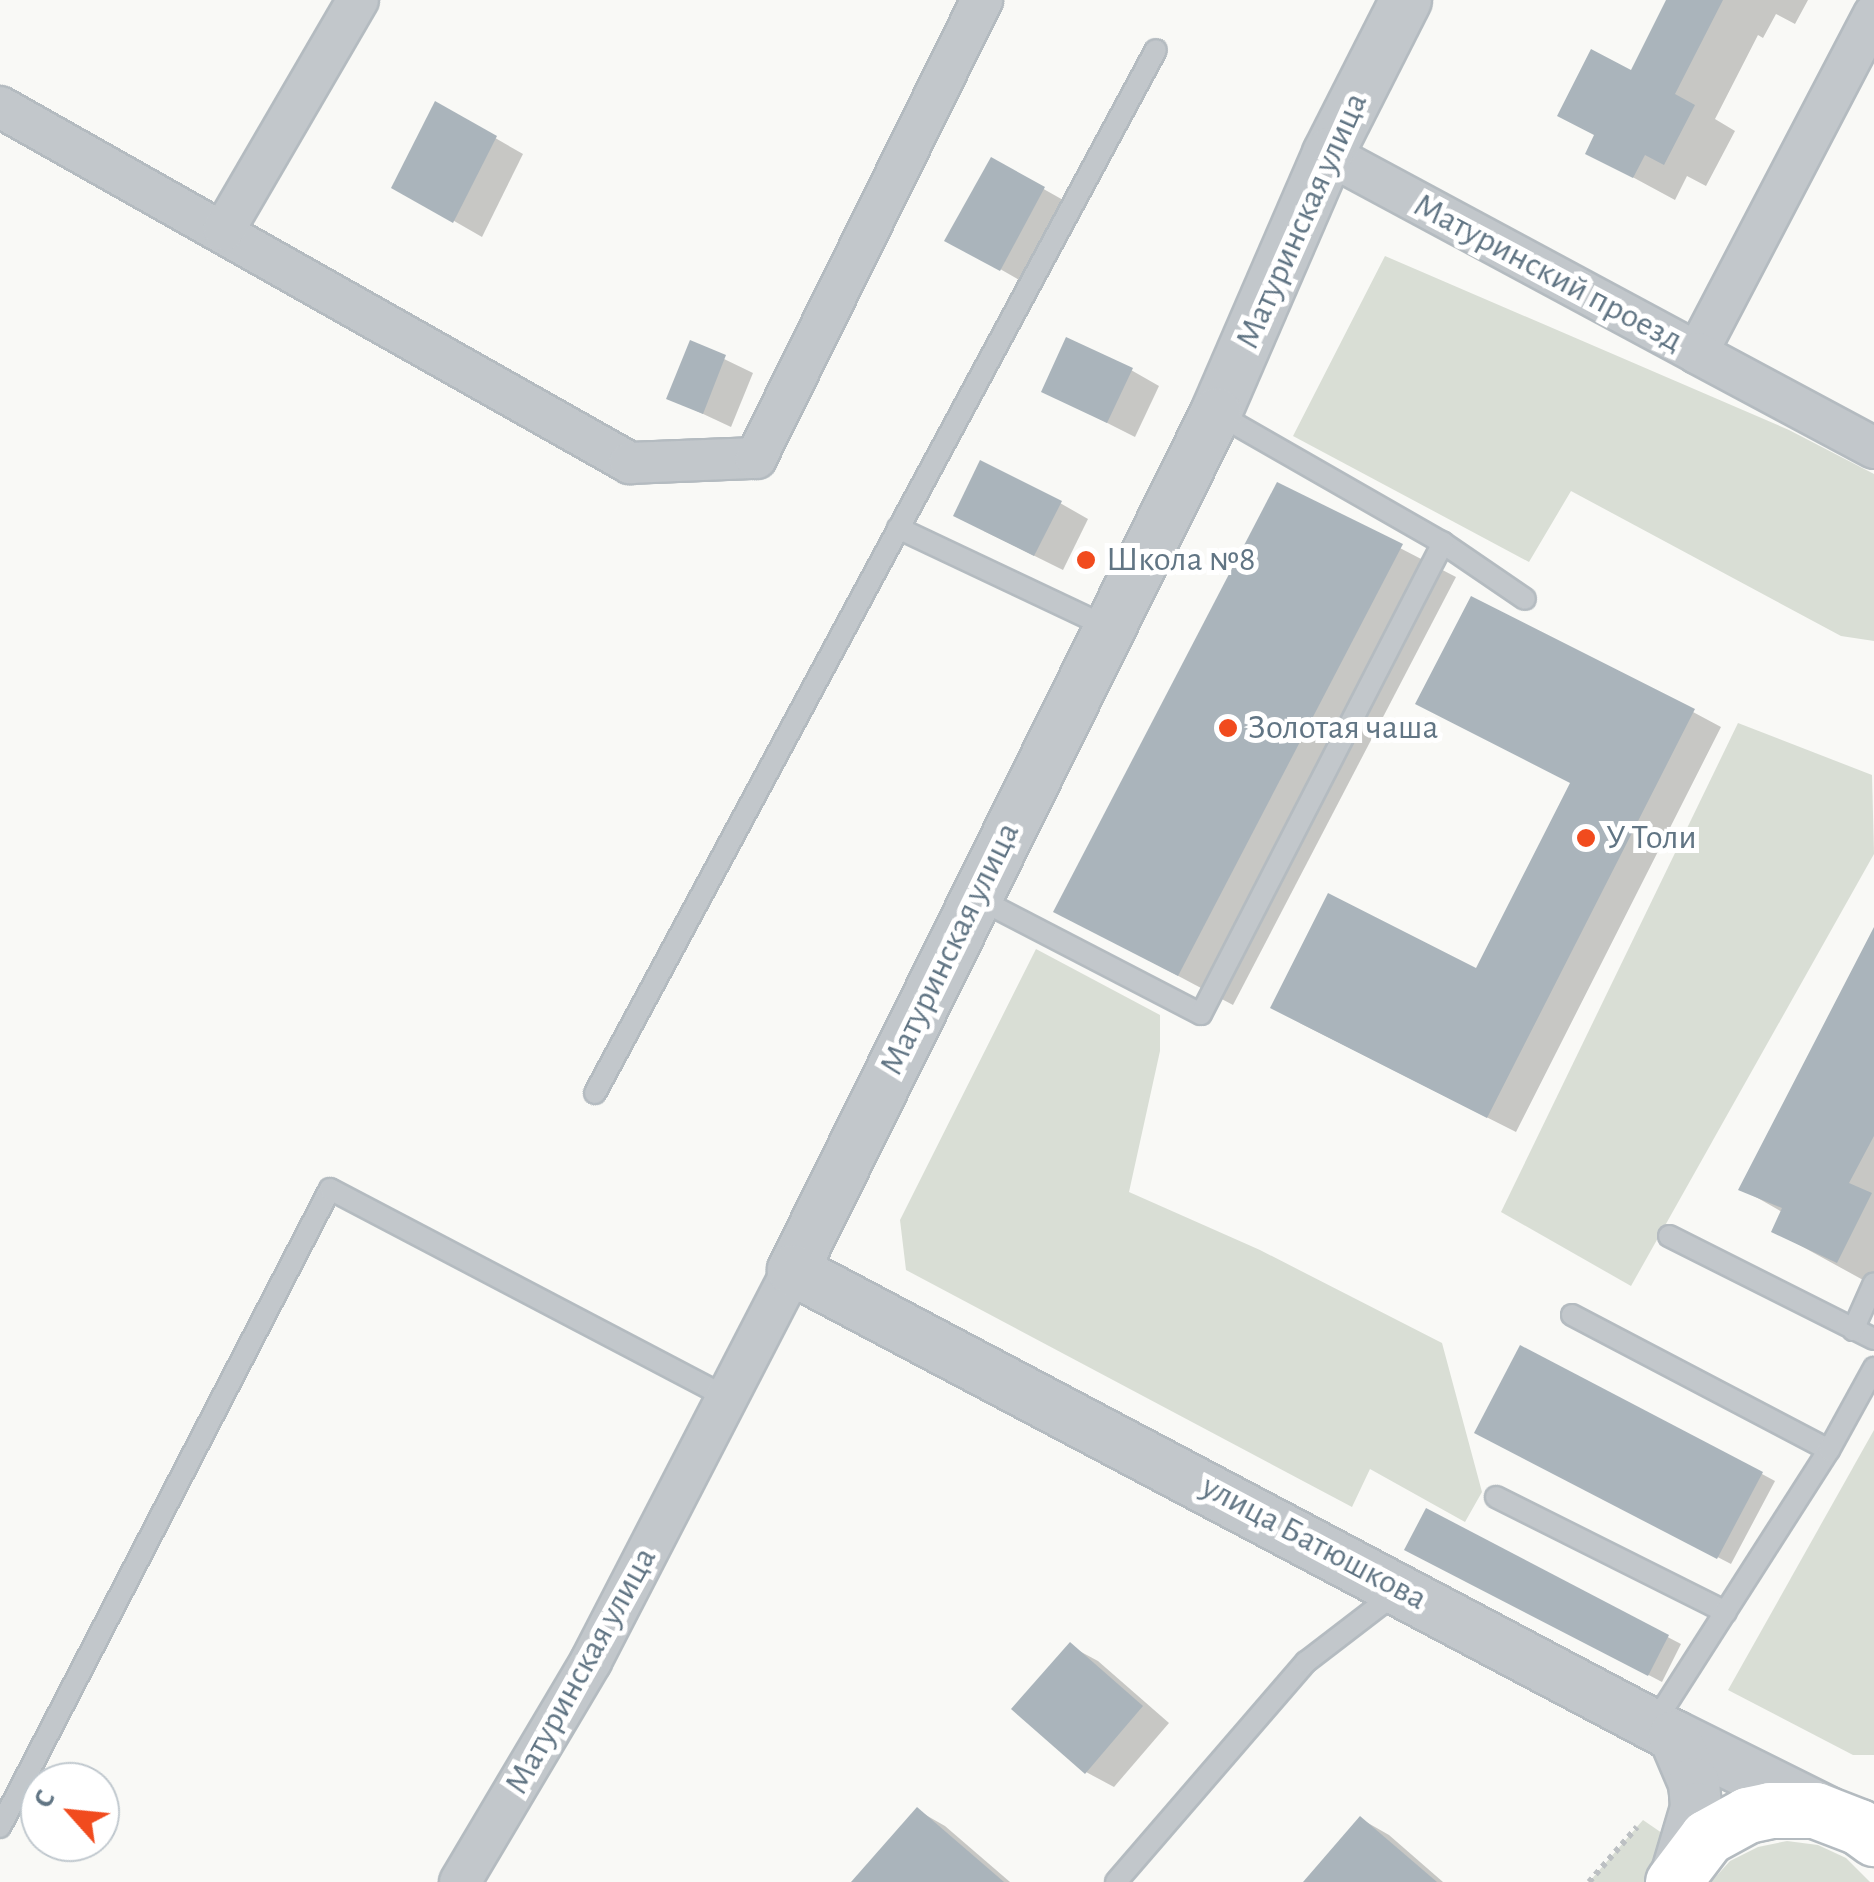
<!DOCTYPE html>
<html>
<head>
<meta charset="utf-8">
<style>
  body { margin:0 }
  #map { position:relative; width:1874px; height:1882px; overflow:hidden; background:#f9f9f6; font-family:"Alegreya Sans",sans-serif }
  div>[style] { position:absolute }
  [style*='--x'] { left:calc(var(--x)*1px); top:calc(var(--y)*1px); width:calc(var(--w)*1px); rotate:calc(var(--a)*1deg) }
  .green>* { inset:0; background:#d9ded5 }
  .shadow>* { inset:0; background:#0003 }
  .building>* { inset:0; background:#aab4bb }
  .path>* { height:6px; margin-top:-3px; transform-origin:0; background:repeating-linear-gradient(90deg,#bcc0c3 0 5px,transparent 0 10px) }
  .roads { filter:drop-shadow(2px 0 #b4bbc0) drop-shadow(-2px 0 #b4bbc0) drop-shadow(0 2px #b4bbc0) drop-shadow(0 -2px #b4bbc0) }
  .service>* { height:20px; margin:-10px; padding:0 10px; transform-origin:10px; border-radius:10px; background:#c2c7cb }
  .minor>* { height:40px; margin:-20px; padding:0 20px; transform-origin:20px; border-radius:20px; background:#c2c7cb }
  .tertiary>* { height:50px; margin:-25px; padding:0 25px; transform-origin:25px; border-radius:25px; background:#c2c7cb }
  .secondary>* { height:55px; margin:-27.5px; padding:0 27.5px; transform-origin:27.5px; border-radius:27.5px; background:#fff }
  .dots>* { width:28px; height:28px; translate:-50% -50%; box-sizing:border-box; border:5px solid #fff; border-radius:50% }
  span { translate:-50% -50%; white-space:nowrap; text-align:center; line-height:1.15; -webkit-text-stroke:10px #fff; paint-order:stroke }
  .street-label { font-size:35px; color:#617584 }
  .poi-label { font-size:35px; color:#617584 }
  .left { translate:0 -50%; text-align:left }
  .north { position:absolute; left:20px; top:1762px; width:100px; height:100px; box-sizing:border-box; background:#fff; border:2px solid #c0c8ce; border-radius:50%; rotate:297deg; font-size:28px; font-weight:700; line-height:40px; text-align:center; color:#617584 }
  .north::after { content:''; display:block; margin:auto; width:35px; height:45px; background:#f14b1e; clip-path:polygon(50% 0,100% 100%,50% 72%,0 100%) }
</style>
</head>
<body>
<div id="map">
  <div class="green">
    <i style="clip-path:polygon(1385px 256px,1789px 430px,1874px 474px,1874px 641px,1841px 636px,1571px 491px,1529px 562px,1293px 436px)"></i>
    <i style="clip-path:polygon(1738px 723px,1872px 775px,1874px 854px,1631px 1286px,1501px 1212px)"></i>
    <i style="clip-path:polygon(1036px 949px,1160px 1015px,1160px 1051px,1129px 1192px,1260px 1250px,1442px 1343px,1482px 1492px,1465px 1522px,1370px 1469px,1352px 1507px,906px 1270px,900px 1220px)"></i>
    <i style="clip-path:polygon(1874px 1430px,1874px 1755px,1853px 1755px,1728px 1690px)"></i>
    <i style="clip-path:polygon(1643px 1820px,1691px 1853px,1673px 1882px,1589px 1882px)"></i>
    <i style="clip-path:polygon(1787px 1841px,1818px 1845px,1846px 1858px,1870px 1882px,1711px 1882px,1730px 1861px,1758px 1847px)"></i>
  </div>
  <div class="shadow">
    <i style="clip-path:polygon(1673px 0,1808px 0,1795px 24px,1776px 14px,1763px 38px,1758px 35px,1715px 119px,1735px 131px,1706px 186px,1687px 176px,1675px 200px,1588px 153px)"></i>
    <i style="clip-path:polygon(436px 104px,523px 154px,482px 237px,395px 187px)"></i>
    <i style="clip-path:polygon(992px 160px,1072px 205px,1028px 285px,972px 253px)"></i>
    <i style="clip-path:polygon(691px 343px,753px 373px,731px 427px,669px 398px)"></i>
    <i style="clip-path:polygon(1131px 370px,1159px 386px,1135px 437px,1044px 391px)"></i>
    <i style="clip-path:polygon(1278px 485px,1456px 577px,1233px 1005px,1056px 911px)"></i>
    <i style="clip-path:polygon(1060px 503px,1088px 519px,1063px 570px,984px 531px)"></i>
    <i style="clip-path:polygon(1693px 712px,1721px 727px,1516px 1132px,1300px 1023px,1477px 971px,1572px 783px)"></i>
    <i style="clip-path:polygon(1874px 933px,1874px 1286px,1774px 1231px,1782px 1212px,1742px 1189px)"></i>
    <i style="clip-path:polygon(1490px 1439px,1762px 1474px,1775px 1481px,1731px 1564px)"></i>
    <i style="clip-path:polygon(1428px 1512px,1681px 1644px,1662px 1682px,1421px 1556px)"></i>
    <i style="clip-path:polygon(1070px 1646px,1098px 1661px,1169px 1723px,1114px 1787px,1086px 1772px)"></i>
    <i style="clip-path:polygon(917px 1810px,945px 1826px,1010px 1882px,871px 1882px)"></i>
    <i style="clip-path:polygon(1361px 1819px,1389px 1835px,1443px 1882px,1306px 1882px)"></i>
  </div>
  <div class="building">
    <i style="clip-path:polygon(1666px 0,1723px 0,1675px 94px,1695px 105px,1664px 165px,1645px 155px,1633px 178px,1585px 154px,1594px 135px,1557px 116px,1591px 49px,1631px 70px)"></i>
    <i style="clip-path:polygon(435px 101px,497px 136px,453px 223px,391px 188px)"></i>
    <i style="clip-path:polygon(991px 157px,1045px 187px,1000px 271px,944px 241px)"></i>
    <i style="clip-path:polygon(1066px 337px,1133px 368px,1107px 423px,1041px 392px)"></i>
    <i style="clip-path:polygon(690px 340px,726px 355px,703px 414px,666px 399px)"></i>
    <i style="clip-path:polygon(980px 460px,1062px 501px,1034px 556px,953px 516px)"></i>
    <i style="clip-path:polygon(1277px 482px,1403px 544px,1178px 976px,1053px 912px)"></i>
    <i style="clip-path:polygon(1471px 596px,1695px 709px,1487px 1118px,1270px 1008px,1328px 893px,1476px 968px,1570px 783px,1415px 704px)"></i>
    <i style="clip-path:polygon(1874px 927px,1874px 1136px,1849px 1183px,1872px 1193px,1837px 1263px,1771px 1232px,1782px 1208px,1738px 1190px)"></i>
    <i style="clip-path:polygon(1520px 1345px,1763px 1472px,1717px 1559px,1474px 1433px)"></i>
    <i style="clip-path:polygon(1426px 1508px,1669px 1635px,1648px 1676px,1404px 1550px)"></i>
    <i style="clip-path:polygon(1070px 1642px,1143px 1706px,1085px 1774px,1011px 1709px)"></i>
    <i style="clip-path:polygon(917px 1807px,1004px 1882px,851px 1882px)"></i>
    <i style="clip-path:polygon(1360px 1816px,1437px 1882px,1303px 1882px)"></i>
  </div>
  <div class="path">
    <i style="--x:1589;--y:1882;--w:73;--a:-48.9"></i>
  </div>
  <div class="roads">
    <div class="service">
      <i style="--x:898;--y:528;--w:231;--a:25.3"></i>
      <i style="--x:1443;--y:543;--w:99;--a:34.3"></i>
      <i style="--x:977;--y:898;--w:252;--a:27.4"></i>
      <i style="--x:1201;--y:1014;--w:530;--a:-62.81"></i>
      <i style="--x:1443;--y:543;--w:262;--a:-150.2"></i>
      <i style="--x:595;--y:1093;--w:1184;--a:-61.73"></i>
      <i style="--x:1669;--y:1236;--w:229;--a:26.7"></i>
      <i style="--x:1572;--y:1315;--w:290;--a:27.7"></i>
      <i style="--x:1853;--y:1330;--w:51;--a:-65.9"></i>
      <i style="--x:1496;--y:1497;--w:257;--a:26.6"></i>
      <i style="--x:1653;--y:1725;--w:326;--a:-57.4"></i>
      <i style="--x:1829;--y:1450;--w:94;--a:-61.2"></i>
      <i style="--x:0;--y:1827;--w:718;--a:-62.65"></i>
      <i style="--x:330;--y:1189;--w:450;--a:27.7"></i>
      <i style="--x:1116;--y:1882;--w:291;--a:-49.2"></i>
      <i style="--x:1306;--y:1662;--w:113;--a:-37.5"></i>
    </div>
    <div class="minor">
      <i style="--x:0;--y:107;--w:724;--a:29.47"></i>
      <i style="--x:630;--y:463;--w:126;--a:-2.3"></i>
      <i style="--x:756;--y:458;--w:511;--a:-63.74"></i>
      <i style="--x:1328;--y:154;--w:419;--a:28.3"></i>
      <i style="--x:1697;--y:353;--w:382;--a:-62.4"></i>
      <i style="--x:224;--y:230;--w:266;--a:-59.8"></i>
      <i style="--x:1697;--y:353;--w:201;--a:28.2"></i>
      <i style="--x:460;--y:1882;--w:257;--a:-59.3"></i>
      <i style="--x:591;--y:1661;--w:440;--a:-62.7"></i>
    </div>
    <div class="tertiary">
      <i style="--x:1406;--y:0;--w:173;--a:116.9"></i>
      <i style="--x:1328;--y:154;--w:282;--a:113.4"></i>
      <i style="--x:1216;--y:413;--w:956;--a:116.27"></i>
      <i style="--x:793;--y:1270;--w:997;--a:27.88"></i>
      <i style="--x:1674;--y:1736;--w:171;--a:26.4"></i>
      <i style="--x:1674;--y:1736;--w:51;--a:66.9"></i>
      <i style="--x:1694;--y:1783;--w:25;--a:85"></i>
      <i style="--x:1696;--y:1808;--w:67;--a:106.5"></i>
    </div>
    <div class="secondary">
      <i style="--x:1673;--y:1882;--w:56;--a:-52.9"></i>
      <i style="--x:1707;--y:1837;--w:46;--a:-28.8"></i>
      <i style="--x:1747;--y:1815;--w:24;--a:-12"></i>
      <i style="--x:1770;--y:1810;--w:45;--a:0"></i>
      <i style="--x:1815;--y:1810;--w:47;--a:21.1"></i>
      <i style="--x:1859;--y:1827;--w:19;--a:36"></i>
    </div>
  </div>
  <div class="dots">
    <i style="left:1086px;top:560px;background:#f14b1e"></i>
    <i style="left:1228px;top:728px;background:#f14b1e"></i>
    <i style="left:1586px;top:838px;background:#f14b1e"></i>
  </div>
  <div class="street-label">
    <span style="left:1302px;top:221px;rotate:-66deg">Матуринская улица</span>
    <span style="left:1548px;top:273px;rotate:28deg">Матуринский проезд</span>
    <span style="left:950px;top:949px;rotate:-64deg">Матуринская улица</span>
    <span style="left:1314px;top:1543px;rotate:28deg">улица Батюшкова</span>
    <span style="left:581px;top:1671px;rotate:-61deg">Матуринская улица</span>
  </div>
  <div class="poi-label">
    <span class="left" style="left:1106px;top:560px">Школа №8</span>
    <span class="left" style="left:1248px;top:728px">Золотая чаша</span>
    <span class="left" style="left:1606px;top:838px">У Толи</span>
  </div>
  <div class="north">С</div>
</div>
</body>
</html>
